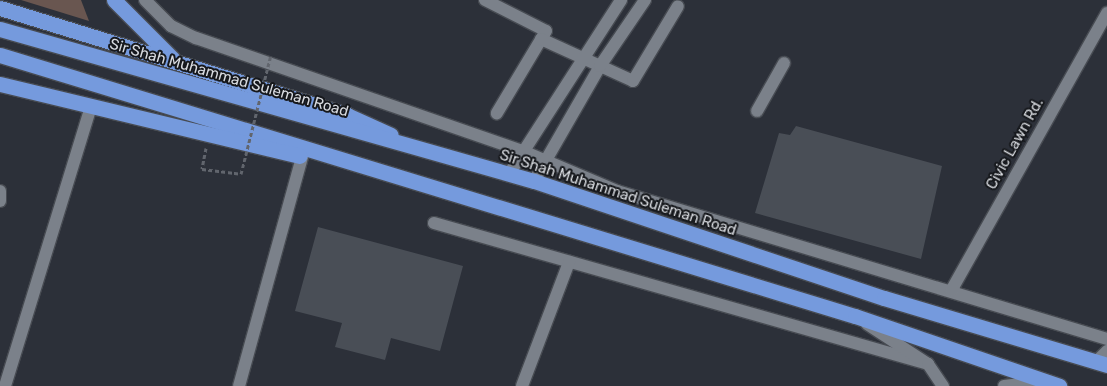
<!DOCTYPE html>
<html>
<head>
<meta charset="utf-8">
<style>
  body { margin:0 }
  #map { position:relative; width:1107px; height:386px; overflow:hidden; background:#2c3039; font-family:Rubik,sans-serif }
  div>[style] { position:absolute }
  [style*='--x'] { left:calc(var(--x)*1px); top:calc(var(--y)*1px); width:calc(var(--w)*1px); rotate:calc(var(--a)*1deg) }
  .green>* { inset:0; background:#695650 }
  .building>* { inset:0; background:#494e56 }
  .path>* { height:3px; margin-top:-1.5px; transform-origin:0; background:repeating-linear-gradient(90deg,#61656d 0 4px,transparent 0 6.5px) }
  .roads { filter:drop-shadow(1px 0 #474b52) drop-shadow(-1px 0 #474b52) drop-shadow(0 1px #474b52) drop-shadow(0 -1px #474b52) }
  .minor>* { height:12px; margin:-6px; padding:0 6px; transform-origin:6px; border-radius:6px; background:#7b818a }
  .highway>* { height:15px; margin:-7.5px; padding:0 7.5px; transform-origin:7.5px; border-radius:7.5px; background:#759add }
  .path-bridge>* { height:3px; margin-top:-1.5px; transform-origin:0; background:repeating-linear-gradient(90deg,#61656d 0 4px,transparent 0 6.5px) }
  span { translate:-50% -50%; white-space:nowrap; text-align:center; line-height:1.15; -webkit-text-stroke:4px #16181c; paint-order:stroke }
  .street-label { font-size:15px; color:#d8dbe0 }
</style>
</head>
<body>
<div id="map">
  <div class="green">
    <i style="clip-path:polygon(21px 0,81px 0,89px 21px)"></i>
  </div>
  <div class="building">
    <i style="clip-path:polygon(796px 126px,942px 166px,921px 259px,755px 213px,779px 133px,790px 135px)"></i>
    <i style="clip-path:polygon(318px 227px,463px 266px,440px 351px,391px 338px,385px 360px,335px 347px,342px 323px,295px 311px)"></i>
  </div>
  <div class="path">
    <i style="--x:206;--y:148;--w:21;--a:101"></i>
    <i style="--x:202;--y:169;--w:39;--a:7"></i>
  </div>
  <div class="roads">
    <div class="minor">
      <i style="--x:145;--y:0;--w:37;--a:45"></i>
      <i style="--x:171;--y:26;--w:28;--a:26"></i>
      <i style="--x:196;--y:38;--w:346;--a:19.1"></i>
      <i style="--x:523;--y:151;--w:102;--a:23.1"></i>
      <i style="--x:617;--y:191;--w:512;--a:16.81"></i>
      <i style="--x:485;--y:0;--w:68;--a:26.9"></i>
      <i style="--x:546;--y:31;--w:96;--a:120.9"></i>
      <i style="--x:541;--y:39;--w:101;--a:24.5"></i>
      <i style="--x:633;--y:81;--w:87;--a:-59"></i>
      <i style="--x:757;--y:111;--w:55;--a:-60.6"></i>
      <i style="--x:509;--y:174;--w:207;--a:-57.2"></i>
      <i style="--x:534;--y:181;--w:133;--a:-60.1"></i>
      <i style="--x:600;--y:66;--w:80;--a:-55.7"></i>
      <i style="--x:0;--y:191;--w:10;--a:90"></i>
      <i style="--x:434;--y:223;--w:514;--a:15.93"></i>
      <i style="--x:951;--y:291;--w:319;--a:-60.7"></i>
      <i style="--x:867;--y:324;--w:73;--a:33.3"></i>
      <i style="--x:928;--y:364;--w:27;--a:56"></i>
      <i style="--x:1096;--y:362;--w:16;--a:-45"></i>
      <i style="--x:5;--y:386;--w:293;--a:-72.9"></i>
      <i style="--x:239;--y:386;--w:238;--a:-74.6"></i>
      <i style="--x:522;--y:386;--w:133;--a:-69.2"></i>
      <i style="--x:1004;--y:386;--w:41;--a:-7"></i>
    </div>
    <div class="highway">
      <i style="--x:114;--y:0;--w:83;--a:45"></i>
      <i style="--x:0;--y:8;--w:363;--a:17.1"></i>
      <i style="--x:347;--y:115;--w:48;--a:24.4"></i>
      <i style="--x:0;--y:29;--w:555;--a:15.89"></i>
      <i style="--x:534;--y:181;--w:369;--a:18.5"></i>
      <i style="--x:884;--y:298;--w:233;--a:16.7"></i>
      <i style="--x:0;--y:55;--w:894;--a:16.98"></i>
      <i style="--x:855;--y:316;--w:216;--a:18.9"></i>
      <i style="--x:0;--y:84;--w:308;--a:13.5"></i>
    </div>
  </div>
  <div class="path-bridge">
    <i style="--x:241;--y:174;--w:123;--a:-75.9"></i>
  </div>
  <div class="street-label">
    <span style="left:229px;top:78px;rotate:16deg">Sir Shah Muhammad Suleman Road</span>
    <span style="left:1015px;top:144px;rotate:-61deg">Civic Lawn Rd.</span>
    <span style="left:618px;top:193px;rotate:18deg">Sir Shah Muhammad Suleman Road</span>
  </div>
</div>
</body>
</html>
